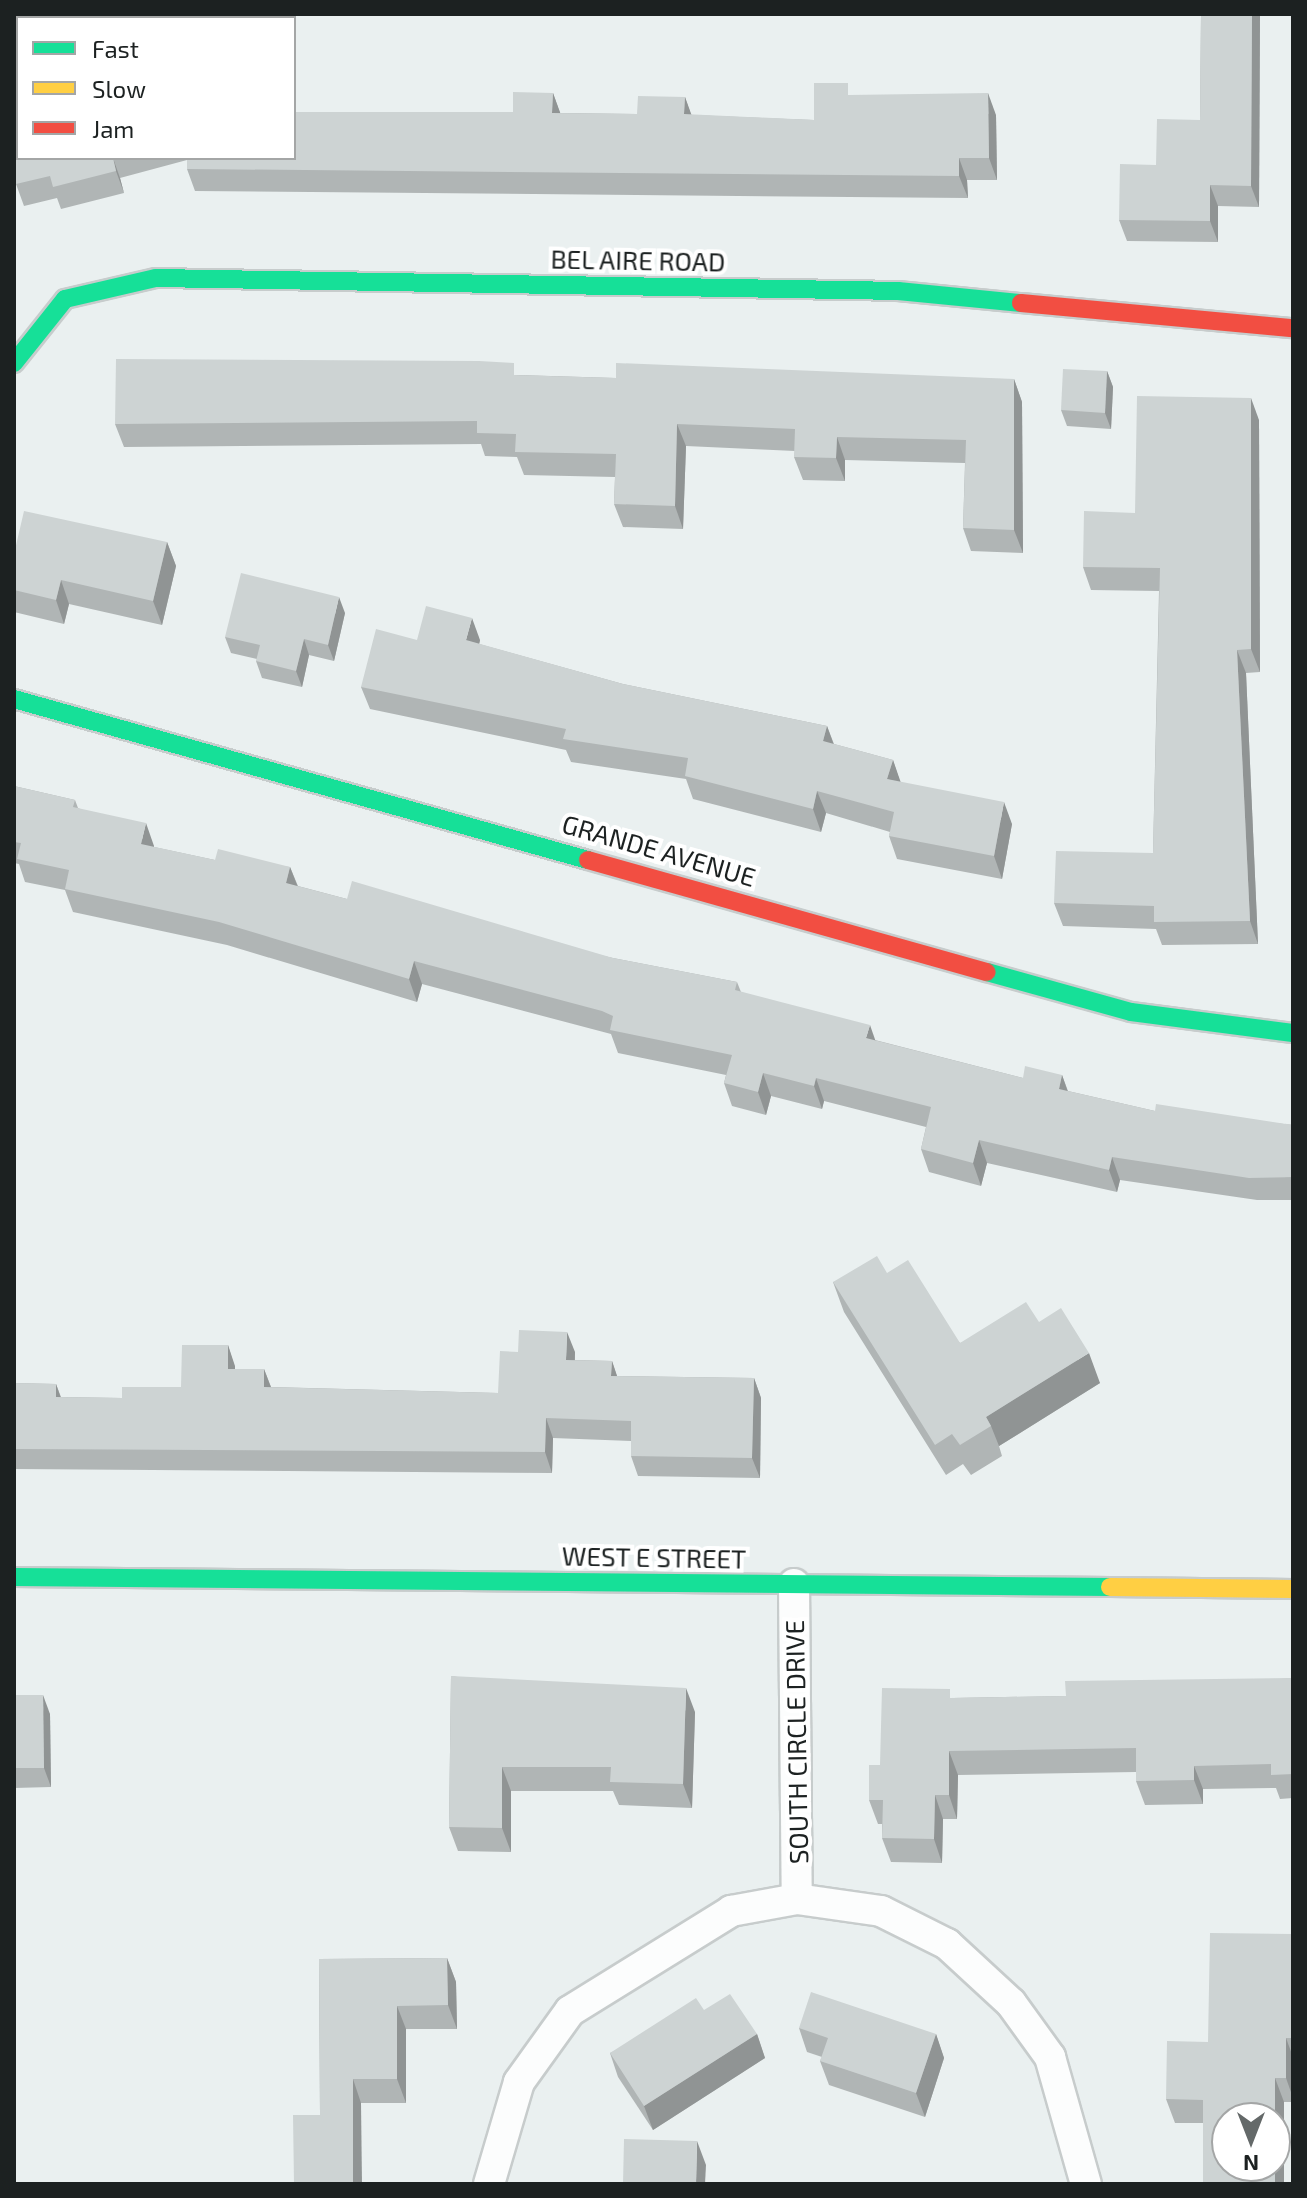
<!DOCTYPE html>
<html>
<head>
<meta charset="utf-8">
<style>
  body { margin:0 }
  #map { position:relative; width:1307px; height:2198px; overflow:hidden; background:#eaf0f0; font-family:"Exo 2",sans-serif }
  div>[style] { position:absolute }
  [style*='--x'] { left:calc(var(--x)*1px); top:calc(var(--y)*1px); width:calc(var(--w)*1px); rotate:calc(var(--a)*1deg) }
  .roads { filter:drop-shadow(2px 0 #c7cccc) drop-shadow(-2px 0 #c7cccc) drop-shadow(0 2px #c7cccc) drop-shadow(0 -2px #c7cccc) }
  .street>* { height:30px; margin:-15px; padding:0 15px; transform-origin:15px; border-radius:15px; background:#fcfdfd }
  .fast>* { height:18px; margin:-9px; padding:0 9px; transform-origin:9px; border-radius:9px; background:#16e098 }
  .slow>* { height:18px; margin:-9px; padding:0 9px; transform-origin:9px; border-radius:9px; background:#ffcf43 }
  .jam>* { height:18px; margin:-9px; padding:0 9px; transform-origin:9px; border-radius:9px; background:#f24e42 }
  .wall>* { inset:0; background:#b0b5b5 }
  .shaded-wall>* { inset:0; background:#909494 }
  .building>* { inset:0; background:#cdd3d3 }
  span { translate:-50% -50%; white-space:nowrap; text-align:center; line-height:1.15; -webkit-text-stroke:8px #fff; paint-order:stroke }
  .street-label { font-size:26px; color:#1c2121 }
  .frame { position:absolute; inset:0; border:16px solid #1c2121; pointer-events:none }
  .legend { position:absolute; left:16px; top:16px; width:280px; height:144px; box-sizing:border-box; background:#fff; border:2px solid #a4a6a6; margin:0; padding:10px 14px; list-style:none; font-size:24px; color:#1c2121 }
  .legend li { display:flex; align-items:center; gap:16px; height:40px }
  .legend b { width:40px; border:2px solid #a4a6a6 }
  .north { position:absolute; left:1211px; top:2102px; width:80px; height:80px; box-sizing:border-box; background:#fff; border:2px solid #a4a6a6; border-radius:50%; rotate:180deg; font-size:22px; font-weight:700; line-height:32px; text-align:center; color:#1c2121 }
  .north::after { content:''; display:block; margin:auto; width:28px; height:36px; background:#646969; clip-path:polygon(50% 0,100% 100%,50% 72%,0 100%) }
</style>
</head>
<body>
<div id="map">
  <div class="roads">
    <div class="street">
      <i style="--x:794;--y:1584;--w:315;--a:89.5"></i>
      <i style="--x:489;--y:2184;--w:106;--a:-73.6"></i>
      <i style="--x:519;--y:2082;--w:87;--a:-54.3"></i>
      <i style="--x:570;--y:2011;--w:190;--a:-31.8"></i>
      <i style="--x:731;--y:1911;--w:67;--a:-10.3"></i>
      <i style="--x:797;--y:1899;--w:85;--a:8.1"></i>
      <i style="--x:881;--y:1911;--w:74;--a:26.6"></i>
      <i style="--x:947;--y:1944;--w:87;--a:42.7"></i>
      <i style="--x:1011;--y:2003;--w:67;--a:54.2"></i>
      <i style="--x:1050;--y:2057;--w:132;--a:74.2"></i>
    </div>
    <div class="fast">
      <i style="--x:14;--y:363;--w:82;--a:-51.4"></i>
      <i style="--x:65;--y:299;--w:93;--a:-13"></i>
      <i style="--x:156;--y:278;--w:742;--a:1"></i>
      <i style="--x:898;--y:291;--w:124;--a:5.6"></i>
      <i style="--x:14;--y:699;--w:596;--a:15.67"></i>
      <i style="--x:987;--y:972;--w:149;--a:15.5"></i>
      <i style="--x:1131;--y:1012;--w:163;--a:7.4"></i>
      <i style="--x:14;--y:1577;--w:1096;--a:0.52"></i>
    </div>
    <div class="slow">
      <i style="--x:1110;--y:1587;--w:183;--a:0.6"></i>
    </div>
    <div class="jam">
      <i style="--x:1021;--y:303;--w:273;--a:5.3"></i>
      <i style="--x:588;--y:860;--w:414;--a:15.7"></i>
    </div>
  </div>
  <div class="wall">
    <i style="clip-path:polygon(1201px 14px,1260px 14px,1259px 207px,1218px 206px,1218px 242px,1127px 241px,1119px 220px,1156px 165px,1200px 120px)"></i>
    <i style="clip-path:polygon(553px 93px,560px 113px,637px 114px,685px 97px,691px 115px,814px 120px,853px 95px,996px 115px,997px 180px,967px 180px,968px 198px,195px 191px,187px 169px,187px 160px,120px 178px,124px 193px,61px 209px,57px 198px,24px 206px,16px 184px,18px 158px,294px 158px,513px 112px)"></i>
    <i style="clip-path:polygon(1107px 371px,1113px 387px,1111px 429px,1067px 426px,1061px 410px)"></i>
    <i style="clip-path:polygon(518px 375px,616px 378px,1014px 379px,1022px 402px,1023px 553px,971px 551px,963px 528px,965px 463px,845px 460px,845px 481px,803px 480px,794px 457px,795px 451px,686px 446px,683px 529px,623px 527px,614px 504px,615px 477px,524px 475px,517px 457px,485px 456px,481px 444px,124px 447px,115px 424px)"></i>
    <i style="clip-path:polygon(1259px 420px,1260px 672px,1246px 673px,1258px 944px,1162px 945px,1156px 929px,1063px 926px,1054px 903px,1153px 853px,1159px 591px,1091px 590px,1083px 567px,1135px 513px)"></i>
    <i style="clip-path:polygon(167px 542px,176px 566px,162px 625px,69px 604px,64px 624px,14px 612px,14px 554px)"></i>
    <i style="clip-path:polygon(345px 613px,334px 661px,309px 655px,302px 687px,262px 678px,256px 661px,257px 659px,231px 653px,225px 637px)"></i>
    <i style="clip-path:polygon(417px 640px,480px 640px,479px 644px,623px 684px,827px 726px,834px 744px,893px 760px,900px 782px,1012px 824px,1002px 879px,897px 859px,889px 836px,890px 832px,826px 813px,821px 832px,693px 799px,686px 779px,571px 762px,566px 750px,370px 709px,361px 687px)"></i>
    <i style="clip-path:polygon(14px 786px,75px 800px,78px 808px,154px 846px,154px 847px,215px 860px,290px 867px,298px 886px,347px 899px,613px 958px,737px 982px,741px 992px,875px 1040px,1023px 1078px,1062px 1075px,1068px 1091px,1155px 1111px,1293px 1125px,1293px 1200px,1257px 1200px,1120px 1180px,1117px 1192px,987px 1163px,981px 1186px,929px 1172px,921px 1149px,926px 1127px,824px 1101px,822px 1109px,771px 1096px,766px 1115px,732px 1106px,724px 1083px,726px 1075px,618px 1053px,611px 1034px,422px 984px,417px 1002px,227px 945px,73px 912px,65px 890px,25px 882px,19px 864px,14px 863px)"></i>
    <i style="clip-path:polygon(887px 1273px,960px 1343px,1039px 1322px,1100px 1383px,999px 1446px,1002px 1456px,971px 1475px,963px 1464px,946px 1475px,844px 1312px,833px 1282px)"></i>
    <i style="clip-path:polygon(228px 1345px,235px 1369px,264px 1369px,271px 1387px,498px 1393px,575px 1352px,575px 1360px,612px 1361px,617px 1376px,754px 1378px,761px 1398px,760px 1478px,638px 1476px,631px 1456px,631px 1441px,553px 1438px,552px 1473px,14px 1469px,14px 1383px,56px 1384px,61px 1397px,122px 1398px,181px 1387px)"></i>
    <i style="clip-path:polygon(451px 1676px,695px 1712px,692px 1808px,619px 1805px,613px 1791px,511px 1791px,511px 1852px,458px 1851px,449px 1827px)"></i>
    <i style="clip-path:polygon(1293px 1678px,1293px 1798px,1280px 1799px,1276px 1788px,1203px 1789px,1203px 1804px,1145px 1805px,1136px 1781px,1136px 1772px,958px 1775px,957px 1819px,943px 1819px,942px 1863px,891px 1862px,882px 1838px,882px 1824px,878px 1824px,869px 1800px,880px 1765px,953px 1698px,1066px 1696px)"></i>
    <i style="clip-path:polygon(14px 1695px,50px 1714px,51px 1787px,14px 1788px)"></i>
    <i style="clip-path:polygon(1293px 1934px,1293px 2102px,1284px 2102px,1284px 2184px,1203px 2123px,1175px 2123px,1166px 2099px,1208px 2042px)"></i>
    <i style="clip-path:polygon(447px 1958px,456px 1982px,457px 2029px,406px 2029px,406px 2103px,361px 2103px,320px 2115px,319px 1959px)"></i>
    <i style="clip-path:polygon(704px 2010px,757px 2034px,765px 2058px,653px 2130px,618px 2077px,610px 2053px)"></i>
    <i style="clip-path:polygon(799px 2028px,936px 2034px,944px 2058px,925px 2117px,829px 2085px,820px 2061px,822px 2057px,807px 2052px)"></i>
  </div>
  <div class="shaded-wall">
    <i style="clip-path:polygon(1252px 14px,1260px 14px,1259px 207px,1251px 186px)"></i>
    <i style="clip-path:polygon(553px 93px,561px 115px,552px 113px)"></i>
    <i style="clip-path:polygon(988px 93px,996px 115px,997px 180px,989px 158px)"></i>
    <i style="clip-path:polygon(685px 97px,693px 119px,684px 114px)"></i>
    <i style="clip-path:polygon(113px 158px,120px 178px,124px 193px,116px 171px)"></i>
    <i style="clip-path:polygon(959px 158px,967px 180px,968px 198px,959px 176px)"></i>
    <i style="clip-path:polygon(1210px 185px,1218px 206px,1218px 242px,1210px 221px)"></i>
    <i style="clip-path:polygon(1107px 371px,1113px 387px,1111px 429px,1105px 413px)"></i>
    <i style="clip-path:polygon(1014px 379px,1022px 402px,1023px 553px,1014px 530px)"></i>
    <i style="clip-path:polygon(1251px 398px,1259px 420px,1260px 672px,1251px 649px)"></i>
    <i style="clip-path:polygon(677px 424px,686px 446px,683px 529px,675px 506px)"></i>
    <i style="clip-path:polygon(837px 437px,845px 460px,845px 481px,836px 458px)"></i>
    <i style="clip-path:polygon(167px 542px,176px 566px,162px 625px,153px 601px)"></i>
    <i style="clip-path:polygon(61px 580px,69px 604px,64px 624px,56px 600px)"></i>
    <i style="clip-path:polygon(339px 597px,345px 613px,334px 661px,328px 645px)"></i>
    <i style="clip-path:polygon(472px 618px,480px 640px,475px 663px,466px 640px)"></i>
    <i style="clip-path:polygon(304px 639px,309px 655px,302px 687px,296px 671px)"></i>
    <i style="clip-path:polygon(1237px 650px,1246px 673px,1258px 944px,1250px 921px)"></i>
    <i style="clip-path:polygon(827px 726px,835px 748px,823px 741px)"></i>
    <i style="clip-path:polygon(893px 760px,901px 783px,887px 779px)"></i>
    <i style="clip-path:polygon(817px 791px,826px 813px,821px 832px,813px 809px)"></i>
    <i style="clip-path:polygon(1004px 802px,1012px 824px,1002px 879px,994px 856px)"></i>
    <i style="clip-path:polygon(146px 823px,154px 846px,150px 867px,141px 844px)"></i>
    <i style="clip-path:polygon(290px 867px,299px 890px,286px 883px)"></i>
    <i style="clip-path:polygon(414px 961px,422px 984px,417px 1002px,409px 979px)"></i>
    <i style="clip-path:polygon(870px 1025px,878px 1048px,866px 1038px)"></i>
    <i style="clip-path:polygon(763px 1073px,771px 1096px,766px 1115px,758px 1092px)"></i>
    <i style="clip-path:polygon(1062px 1075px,1070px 1098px,1059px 1089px)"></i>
    <i style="clip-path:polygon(816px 1078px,824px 1101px,822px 1109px,814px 1086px)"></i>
    <i style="clip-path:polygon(979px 1140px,987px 1163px,981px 1186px,973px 1163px)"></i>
    <i style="clip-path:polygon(1112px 1157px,1120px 1180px,1117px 1192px,1109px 1170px)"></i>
    <i style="clip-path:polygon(567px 1332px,575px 1352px,574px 1380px,566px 1360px)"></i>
    <i style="clip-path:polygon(228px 1345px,235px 1366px,235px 1389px,228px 1369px)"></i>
    <i style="clip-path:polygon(1089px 1353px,1100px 1383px,999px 1446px,991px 1426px,986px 1417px)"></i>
    <i style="clip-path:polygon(612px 1361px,619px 1382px,611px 1376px)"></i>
    <i style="clip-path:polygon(264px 1369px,272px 1390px,264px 1387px)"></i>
    <i style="clip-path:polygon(754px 1378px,761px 1398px,760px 1478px,752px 1458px)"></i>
    <i style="clip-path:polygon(56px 1384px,63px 1404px,56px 1397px)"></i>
    <i style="clip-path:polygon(546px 1418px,553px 1438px,552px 1473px,545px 1452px)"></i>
    <i style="clip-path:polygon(686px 1688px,695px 1712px,692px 1808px,683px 1784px)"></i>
    <i style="clip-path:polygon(43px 1695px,50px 1714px,51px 1787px,44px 1768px)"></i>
    <i style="clip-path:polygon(949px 1751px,958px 1775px,957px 1819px,949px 1795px)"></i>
    <i style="clip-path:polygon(1194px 1766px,1203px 1789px,1203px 1804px,1194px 1780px)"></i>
    <i style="clip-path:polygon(502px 1767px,511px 1791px,511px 1852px,502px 1828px)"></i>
    <i style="clip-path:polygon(935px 1795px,943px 1819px,942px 1863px,934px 1839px)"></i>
    <i style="clip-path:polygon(447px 1958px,456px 1982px,457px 2029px,448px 2005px)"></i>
    <i style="clip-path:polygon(397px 2006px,406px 2029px,406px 2103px,397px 2079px)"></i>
    <i style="clip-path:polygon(757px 2034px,765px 2058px,653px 2130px,644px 2106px)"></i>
    <i style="clip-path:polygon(936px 2034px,944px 2058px,925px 2117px,916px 2093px)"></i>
    <i style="clip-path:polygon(1286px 2038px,1293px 2057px,1293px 2098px,1286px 2078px)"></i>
    <i style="clip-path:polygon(1275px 2078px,1284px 2102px,1284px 2184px,1275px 2184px)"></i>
    <i style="clip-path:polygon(353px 2079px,361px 2103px,362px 2184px,353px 2184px)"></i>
    <i style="clip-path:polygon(697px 2141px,706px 2165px,705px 2184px,696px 2184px)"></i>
  </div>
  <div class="building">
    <i style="clip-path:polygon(1201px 14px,1252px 14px,1251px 186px,1210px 185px,1210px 221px,1119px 220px,1120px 164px,1156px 165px,1157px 119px,1200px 120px)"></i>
    <i style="clip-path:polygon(814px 83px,848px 83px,848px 95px,988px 93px,989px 158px,959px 158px,959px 176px,187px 169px,187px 158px,294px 158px,294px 112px,513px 112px,513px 92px,553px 93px,552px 113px,637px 114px,638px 96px,685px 97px,684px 114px,814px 120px)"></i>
    <i style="clip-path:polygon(18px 117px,18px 158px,113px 158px,116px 171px,53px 187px,50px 176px,16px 184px,14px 174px,14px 118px)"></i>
    <i style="clip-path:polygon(116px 359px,479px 361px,514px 363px,514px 375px,616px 378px,616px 363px,1014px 379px,1014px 530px,963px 528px,966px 440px,837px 437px,836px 458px,794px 457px,795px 429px,677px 424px,675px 506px,614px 504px,616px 454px,515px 452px,516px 434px,477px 433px,477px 421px,115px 424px)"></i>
    <i style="clip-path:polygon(1063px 369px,1107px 371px,1105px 413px,1061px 410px)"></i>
    <i style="clip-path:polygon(1137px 396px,1251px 398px,1251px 649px,1237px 650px,1250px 921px,1154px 922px,1154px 906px,1054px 903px,1056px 851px,1153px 853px,1160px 568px,1083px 567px,1084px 511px,1135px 513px)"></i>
    <i style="clip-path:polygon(24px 511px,167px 542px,153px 601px,61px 580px,56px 600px,14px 590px,14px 554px)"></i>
    <i style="clip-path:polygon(241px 573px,339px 597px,328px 645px,304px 639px,296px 671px,256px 661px,260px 645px,225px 637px)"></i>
    <i style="clip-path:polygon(426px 606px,472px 618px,466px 640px,623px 684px,827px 726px,823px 741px,893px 760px,887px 779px,1004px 802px,994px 856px,889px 836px,894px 812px,817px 791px,813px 809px,685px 776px,688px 758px,563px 739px,566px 729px,361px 687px,376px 629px,417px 640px)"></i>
    <i style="clip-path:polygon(14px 786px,75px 800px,73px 807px,146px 823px,141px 844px,215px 860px,218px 849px,290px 867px,286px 883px,347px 899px,352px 881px,613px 958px,737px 982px,735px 990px,870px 1025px,866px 1038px,1023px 1078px,1025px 1066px,1062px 1075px,1059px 1089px,1155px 1111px,1156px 1104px,1293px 1125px,1293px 1177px,1249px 1178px,1112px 1157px,1109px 1170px,979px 1140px,973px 1163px,921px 1149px,931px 1107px,816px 1078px,814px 1086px,763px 1073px,758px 1092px,724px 1083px,732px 1055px,610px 1030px,613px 1016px,602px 1011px,414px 961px,409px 979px,219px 922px,65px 889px,69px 870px,17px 859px,21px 843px,14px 842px)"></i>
    <i style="clip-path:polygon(877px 1256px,887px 1273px,908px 1260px,960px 1343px,1026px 1302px,1039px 1322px,1061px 1308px,1089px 1353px,986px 1417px,991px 1426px,960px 1445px,952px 1434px,935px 1445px,833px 1282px)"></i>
    <i style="clip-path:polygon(519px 1330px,567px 1332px,566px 1360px,612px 1361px,611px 1376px,754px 1378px,752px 1458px,631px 1456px,631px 1421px,546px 1418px,545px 1452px,14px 1449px,14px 1383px,56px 1384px,56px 1397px,122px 1398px,122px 1387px,181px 1387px,182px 1345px,228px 1345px,228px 1369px,264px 1369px,264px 1387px,498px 1393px,500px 1351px,518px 1352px)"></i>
    <i style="clip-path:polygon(451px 1676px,686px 1688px,683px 1784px,610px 1782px,611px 1767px,502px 1767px,502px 1828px,449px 1827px)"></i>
    <i style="clip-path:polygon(1293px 1678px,1293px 1774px,1271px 1775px,1271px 1764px,1194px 1766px,1194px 1780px,1136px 1781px,1136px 1748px,949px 1751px,949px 1795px,935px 1795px,934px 1839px,882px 1838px,883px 1800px,869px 1800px,869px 1765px,880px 1765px,882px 1688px,950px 1689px,950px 1698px,1066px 1696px,1065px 1681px)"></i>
    <i style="clip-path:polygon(14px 1695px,43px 1695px,44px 1768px,14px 1768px)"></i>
    <i style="clip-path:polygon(evenodd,1210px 1933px,1293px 1934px,1293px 2038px,1286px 2038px,1286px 2078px,1275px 2078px,1275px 2184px,1203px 2184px,1203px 2100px,1166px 2099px,1167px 2041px,1208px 2042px,1210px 1933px,1227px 2118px,1275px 2118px,1275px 2166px,1227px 2166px,1227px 2118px)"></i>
    <i style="clip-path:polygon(447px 1958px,448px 2005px,397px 2006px,397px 2079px,353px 2079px,353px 2184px,294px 2184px,293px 2115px,320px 2115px,319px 1959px)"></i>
    <i style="clip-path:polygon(811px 1992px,936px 2034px,916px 2093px,820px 2061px,828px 2038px,799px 2028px)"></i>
    <i style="clip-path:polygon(730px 1994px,757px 2034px,644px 2106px,610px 2053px,696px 1998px,704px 2010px)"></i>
    <i style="clip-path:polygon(624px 2139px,697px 2141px,696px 2184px,623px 2184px)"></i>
  </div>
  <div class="street-label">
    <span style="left:638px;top:260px;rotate:1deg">BEL AIRE ROAD</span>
    <span style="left:659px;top:850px;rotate:16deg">GRANDE AVENUE</span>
    <span style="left:654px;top:1557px;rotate:1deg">WEST E STREET</span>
    <span style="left:796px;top:1742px;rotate:-91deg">SOUTH CIRCLE DRIVE</span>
  </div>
  <div class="frame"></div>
  <ul class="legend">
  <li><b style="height:10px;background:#16e098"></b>Fast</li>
  <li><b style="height:10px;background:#ffcf43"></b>Slow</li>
  <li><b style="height:10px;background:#f24e42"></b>Jam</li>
  </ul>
  <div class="north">N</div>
</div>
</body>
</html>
